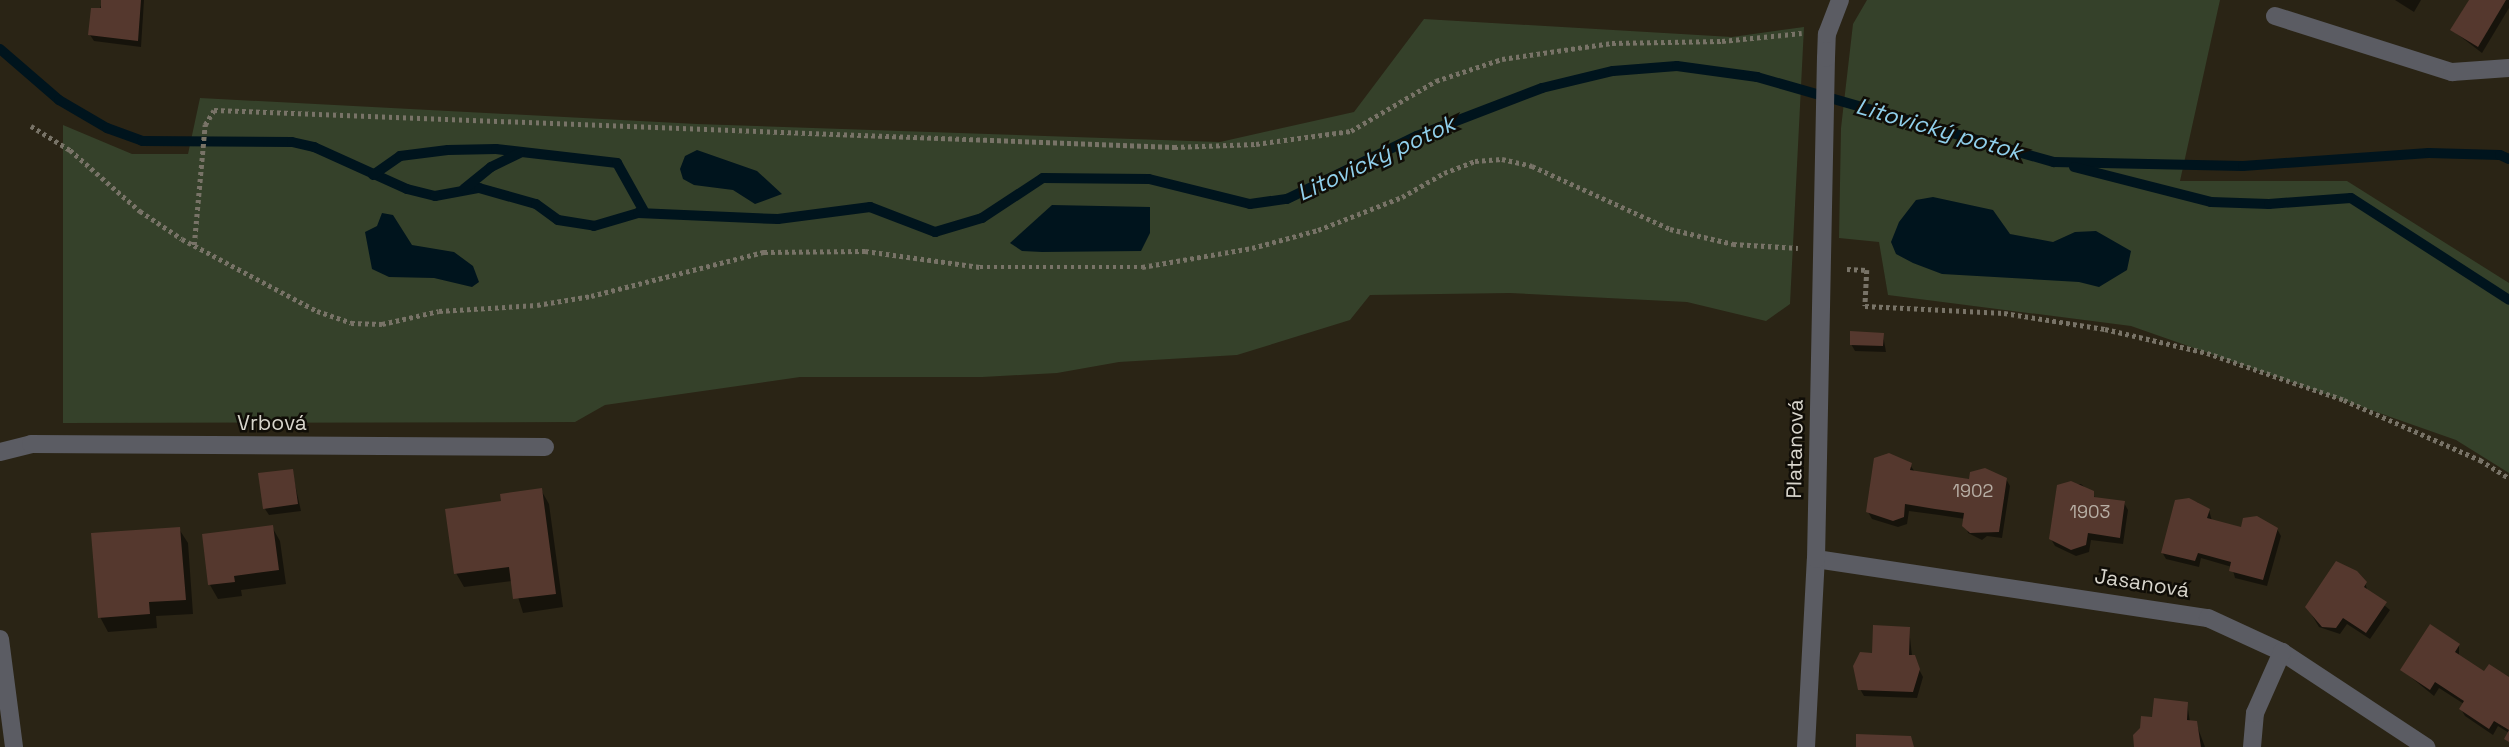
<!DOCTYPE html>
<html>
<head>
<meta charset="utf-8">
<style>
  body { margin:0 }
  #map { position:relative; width:2509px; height:747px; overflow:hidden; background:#2a2415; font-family:"Space Grotesk",sans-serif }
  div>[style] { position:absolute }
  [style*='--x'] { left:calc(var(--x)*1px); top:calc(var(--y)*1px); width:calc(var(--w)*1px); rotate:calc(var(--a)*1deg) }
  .green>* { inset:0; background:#35412a }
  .water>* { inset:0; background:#00141d }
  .shadow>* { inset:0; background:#0007 }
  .stream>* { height:10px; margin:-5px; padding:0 5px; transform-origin:5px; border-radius:5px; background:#00141d }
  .building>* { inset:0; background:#55382e }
  .path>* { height:4.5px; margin-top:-2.25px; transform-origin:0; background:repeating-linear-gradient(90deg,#787367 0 3.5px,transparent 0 7px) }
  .minor>* { height:18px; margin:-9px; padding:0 9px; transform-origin:9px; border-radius:9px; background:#5b5c63 }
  span { translate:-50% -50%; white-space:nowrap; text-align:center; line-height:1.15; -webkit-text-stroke:5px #100d07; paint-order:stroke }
  .number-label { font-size:18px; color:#b7aea4 }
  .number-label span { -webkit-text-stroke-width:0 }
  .street-label { font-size:21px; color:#d8d5cc }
  .water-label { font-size:23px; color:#90cfeb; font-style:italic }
</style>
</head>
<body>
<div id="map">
  <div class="green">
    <i style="clip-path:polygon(1867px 0,2220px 0,2180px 181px,2347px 181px,2509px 283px,2509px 473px,2456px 440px,2131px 326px,1888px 295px,1879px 242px,1839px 238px,1841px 128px,1853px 24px)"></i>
    <i style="clip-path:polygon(1424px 19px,1732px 37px,1804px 27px,1790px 304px,1766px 321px,1687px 302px,1510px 293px,1370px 295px,1350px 320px,1237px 355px,1119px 362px,1057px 373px,982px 377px,800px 377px,605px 405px,575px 422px,63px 423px,63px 125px,132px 154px,188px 154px,200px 98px,697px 124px,1220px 142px,1354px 112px)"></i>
  </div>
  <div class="water">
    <i style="clip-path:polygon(697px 150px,757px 171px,782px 194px,755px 204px,733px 190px,694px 185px,683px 179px,680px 169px,685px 156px)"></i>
    <i style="clip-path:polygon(1933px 197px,1993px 210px,2010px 234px,2053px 242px,2075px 232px,2096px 231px,2131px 251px,2127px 270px,2099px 287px,2079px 282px,1942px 274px,1913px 263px,1896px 254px,1891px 242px,1899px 222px,1916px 200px)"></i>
    <i style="clip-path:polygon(1052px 205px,1150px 207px,1150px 233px,1141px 251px,1042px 252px,1022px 251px,1010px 243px)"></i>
    <i style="clip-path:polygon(382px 213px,393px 215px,412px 245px,454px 252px,473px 266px,479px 282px,472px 287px,434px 278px,389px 277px,372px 269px,365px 232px,377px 226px)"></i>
  </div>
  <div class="shadow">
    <i style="clip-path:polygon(103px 0,144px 0,141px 47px,94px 41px,90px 35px)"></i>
    <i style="clip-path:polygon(2395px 0,2421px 0,2414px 12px)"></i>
    <i style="clip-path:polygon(2471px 0,2509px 0,2509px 8px,2482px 53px,2452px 30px)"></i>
    <i style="clip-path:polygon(1883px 335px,1886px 352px,1855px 351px,1851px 344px)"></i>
    <i style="clip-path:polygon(1910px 465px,1915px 472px,1970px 481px,2006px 479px,2010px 486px,2002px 538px,1987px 536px,1982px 540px,1968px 533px,1965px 519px,1939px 515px,1909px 511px,1907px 524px,1898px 527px,1872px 519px,1868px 512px)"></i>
    <i style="clip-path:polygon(292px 471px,301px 511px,269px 515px,265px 509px)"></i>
    <i style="clip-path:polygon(2081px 484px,2097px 499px,2124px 503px,2128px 510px,2123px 544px,2091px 540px,2089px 552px,2076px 556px,2055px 546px,2051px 539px,2059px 487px)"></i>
    <i style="clip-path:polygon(541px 490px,549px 504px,563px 607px,523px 613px,513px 581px,464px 587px,456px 573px,503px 502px)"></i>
    <i style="clip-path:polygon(2176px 501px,2197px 502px,2209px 510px,2212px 521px,2242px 529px,2277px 529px,2281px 536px,2267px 586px,2235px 578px,2232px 567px,2201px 558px,2199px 567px,2166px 559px,2162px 552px)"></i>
    <i style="clip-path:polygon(272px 527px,280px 541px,286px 584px,241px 590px,242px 596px,218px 599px,210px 585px)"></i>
    <i style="clip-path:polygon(179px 529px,188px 543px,193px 614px,156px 616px,157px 628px,108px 632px,100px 617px)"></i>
    <i style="clip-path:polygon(2365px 583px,2368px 592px,2390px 610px,2370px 639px,2347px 624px,2340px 634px,2319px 627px,2307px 607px)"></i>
    <i style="clip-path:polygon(1909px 628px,1912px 656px,1923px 677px,1917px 698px,1864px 696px,1860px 689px,1873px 655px)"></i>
    <i style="clip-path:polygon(2459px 645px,2459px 657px,2484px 674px,2509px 679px,2509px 744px,2509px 733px,2498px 726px,2493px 735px,2465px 716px,2461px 709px,2464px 704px,2439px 688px,2434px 696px,2402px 670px)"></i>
    <i style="clip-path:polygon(2187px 703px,2190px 722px,2196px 723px,2205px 747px,2136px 747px,2153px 719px)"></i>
  </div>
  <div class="stream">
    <i style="--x:0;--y:49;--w:78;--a:40.8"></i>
    <i style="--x:59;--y:100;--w:56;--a:30.3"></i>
    <i style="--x:107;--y:128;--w:37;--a:20"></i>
    <i style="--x:142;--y:141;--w:150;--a:0.4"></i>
    <i style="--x:292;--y:142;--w:23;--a:13"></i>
    <i style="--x:314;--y:147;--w:102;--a:24.3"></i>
    <i style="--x:407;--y:189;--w:29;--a:14"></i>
    <i style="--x:435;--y:196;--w:45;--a:-10.3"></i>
    <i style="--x:479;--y:188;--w:59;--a:15.7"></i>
    <i style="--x:536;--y:204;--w:27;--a:36"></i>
    <i style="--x:558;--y:220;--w:36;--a:9"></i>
    <i style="--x:594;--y:226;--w:46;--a:-16.5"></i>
    <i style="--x:638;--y:213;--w:140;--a:2.5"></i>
    <i style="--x:778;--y:219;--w:93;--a:-7.4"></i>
    <i style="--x:870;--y:207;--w:70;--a:21"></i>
    <i style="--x:935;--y:232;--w:49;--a:-16.6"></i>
    <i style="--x:982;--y:218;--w:73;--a:-33.3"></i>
    <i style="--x:1043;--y:178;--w:106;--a:0.5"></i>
    <i style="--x:1149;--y:179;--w:104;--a:13.9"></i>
    <i style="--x:1250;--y:204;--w:37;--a:-8"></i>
    <i style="--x:1287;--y:199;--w:144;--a:-25.9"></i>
    <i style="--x:1417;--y:136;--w:134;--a:-21"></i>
    <i style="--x:1542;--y:88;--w:73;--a:-13.5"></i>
    <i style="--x:1613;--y:71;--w:64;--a:-4.5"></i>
    <i style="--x:1677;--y:66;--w:81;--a:7.8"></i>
    <i style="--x:1757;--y:77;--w:309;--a:16"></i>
    <i style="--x:2054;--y:162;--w:189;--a:1.2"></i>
    <i style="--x:2243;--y:166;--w:186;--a:-4"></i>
    <i style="--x:2429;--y:153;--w:71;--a:1.6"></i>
    <i style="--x:2500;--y:155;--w:10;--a:24"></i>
    <i style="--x:2074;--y:167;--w:141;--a:14.3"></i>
    <i style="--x:2211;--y:202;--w:58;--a:2"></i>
    <i style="--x:2269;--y:204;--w:82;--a:-4.2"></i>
    <i style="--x:2351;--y:198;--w:188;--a:32.8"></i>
    <i style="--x:373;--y:175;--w:33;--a:-35"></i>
    <i style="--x:400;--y:156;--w:48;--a:-7.1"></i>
    <i style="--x:448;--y:150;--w:48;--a:-1.2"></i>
    <i style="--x:496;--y:149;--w:122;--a:6.6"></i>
    <i style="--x:617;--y:163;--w:57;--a:60.8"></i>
    <i style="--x:464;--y:189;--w:35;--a:-39"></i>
    <i style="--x:491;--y:167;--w:32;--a:-26"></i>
  </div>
  <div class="building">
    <i style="clip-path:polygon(101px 0,141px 0,138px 41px,88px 35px,91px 8px,101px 8px)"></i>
    <i style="clip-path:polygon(2469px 0,2506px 0,2478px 47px,2450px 30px)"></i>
    <i style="clip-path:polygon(1850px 331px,1884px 333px,1883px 346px,1850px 345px)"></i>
    <i style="clip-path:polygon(1889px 453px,1912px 463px,1910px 470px,1969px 479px,1970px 472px,1985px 468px,2007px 478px,1999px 532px,1970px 533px,1962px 526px,1964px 513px,1935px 509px,1905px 504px,1904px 517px,1893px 521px,1866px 512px,1874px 458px)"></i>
    <i style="clip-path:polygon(293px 469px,298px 504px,263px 509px,258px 473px)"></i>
    <i style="clip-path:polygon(2071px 481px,2094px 491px,2094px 497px,2125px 501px,2120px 538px,2088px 533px,2086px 545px,2071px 550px,2049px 539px,2057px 485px)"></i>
    <i style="clip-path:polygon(542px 488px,556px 594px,513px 599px,509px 567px,454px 574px,445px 509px,501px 501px,500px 494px)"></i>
    <i style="clip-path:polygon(2189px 498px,2210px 509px,2207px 518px,2241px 527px,2243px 518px,2257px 516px,2278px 528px,2263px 580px,2229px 571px,2231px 562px,2198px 553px,2195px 561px,2161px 553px,2175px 500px)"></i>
    <i style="clip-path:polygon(273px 525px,279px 570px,234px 576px,235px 582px,208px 585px,202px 534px)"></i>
    <i style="clip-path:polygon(180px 527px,186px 600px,149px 602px,150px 614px,98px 618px,91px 533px)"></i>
    <i style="clip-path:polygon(2336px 561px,2357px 571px,2367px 582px,2364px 587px,2387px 602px,2366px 633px,2343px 618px,2336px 628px,2322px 627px,2305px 607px)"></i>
    <i style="clip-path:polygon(2430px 624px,2460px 644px,2455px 652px,2484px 671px,2489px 664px,2509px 677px,2509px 742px,2504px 739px,2509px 730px,2494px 721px,2489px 729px,2459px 709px,2464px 701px,2435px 682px,2430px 690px,2400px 670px)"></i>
    <i style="clip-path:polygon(1873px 625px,1910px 627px,1909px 655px,1915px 655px,1920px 669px,1913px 692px,1858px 690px,1853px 666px,1860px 652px,1872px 653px)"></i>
    <i style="clip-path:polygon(2154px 698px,2188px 702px,2187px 720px,2197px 721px,2201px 747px,2134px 747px,2133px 735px,2140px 728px,2141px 716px,2152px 717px)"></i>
    <i style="clip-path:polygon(1856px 734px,1911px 736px,1914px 747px,1856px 747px)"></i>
  </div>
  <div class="path">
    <i style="--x:31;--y:126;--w:46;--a:31.6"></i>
    <i style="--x:70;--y:150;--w:93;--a:41.1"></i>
    <i style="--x:140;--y:211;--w:50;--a:33.7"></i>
    <i style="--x:182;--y:239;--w:153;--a:28.1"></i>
    <i style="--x:317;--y:311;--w:36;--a:19"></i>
    <i style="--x:351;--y:323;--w:31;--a:2"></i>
    <i style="--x:382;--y:324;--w:58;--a:-12.8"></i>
    <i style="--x:439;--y:311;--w:98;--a:-3.5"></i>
    <i style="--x:537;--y:305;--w:55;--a:-9.5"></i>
    <i style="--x:591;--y:296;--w:179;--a:-14.3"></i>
    <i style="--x:764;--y:252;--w:101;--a:-0.6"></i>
    <i style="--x:865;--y:251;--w:116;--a:7.9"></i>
    <i style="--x:980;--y:267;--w:162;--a:0"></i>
    <i style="--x:1142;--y:267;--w:112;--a:-9.8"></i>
    <i style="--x:1252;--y:248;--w:68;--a:-15.3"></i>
    <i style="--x:1318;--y:230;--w:90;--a:-21.4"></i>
    <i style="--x:1402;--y:197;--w:48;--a:-29.7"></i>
    <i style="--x:1444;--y:173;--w:33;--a:-21"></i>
    <i style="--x:1475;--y:161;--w:27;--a:-4"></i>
    <i style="--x:1502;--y:159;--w:31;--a:13"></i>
    <i style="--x:1532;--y:166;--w:152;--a:24.5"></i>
    <i style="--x:1670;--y:229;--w:65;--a:13.4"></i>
    <i style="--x:1733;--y:244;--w:65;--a:3.5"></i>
    <i style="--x:194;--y:245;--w:121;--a:-84.8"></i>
    <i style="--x:205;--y:125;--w:17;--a:-59"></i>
    <i style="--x:214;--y:110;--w:961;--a:2.21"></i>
    <i style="--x:1174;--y:147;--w:82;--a:-2.1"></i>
    <i style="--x:1256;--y:144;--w:96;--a:-7.8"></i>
    <i style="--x:1351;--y:131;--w:99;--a:-30.5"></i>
    <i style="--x:1436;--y:81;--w:70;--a:-18.4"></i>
    <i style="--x:1502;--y:59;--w:111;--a:-8.3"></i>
    <i style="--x:1612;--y:43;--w:110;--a:-1"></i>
    <i style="--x:1722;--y:41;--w:80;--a:-5.7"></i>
    <i style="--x:1847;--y:269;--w:20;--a:3"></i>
    <i style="--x:1867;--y:270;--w:36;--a:93"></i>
    <i style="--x:1865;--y:306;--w:139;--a:2.9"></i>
    <i style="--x:2004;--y:313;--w:102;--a:9"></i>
    <i style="--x:2105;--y:329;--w:105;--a:13.2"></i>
    <i style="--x:2207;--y:353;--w:145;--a:18.9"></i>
    <i style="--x:2344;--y:400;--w:149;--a:23.8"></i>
    <i style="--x:2480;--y:460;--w:34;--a:32"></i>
  </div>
  <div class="minor">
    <i style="--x:2275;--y:16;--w:186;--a:17.6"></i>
    <i style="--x:2452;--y:72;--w:57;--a:-4"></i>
    <i style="--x:0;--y:452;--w:32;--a:-14"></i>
    <i style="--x:31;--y:444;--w:514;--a:0.33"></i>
    <i style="--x:1816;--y:559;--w:396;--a:8.6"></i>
    <i style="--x:2208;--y:618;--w:81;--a:24.7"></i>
    <i style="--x:2282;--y:652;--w:173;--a:33.4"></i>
    <i style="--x:0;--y:639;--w:109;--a:82.6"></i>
    <i style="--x:1806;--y:747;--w:188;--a:-87"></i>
    <i style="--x:1816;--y:559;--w:501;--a:-88.86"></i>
    <i style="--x:1826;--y:58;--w:24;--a:-88"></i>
    <i style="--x:1827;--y:34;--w:36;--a:-69"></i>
    <i style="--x:2252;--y:747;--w:34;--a:-85"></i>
    <i style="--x:2255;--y:713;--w:67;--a:-66.1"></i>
  </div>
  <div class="number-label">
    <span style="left:1973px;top:491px">1902</span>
    <span style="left:2090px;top:512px">1903</span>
  </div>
  <div class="street-label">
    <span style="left:272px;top:423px">Vrbová</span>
    <span style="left:1795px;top:449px;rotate:-89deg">Platanová</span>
    <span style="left:2142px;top:583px;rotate:9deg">Jasanová</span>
  </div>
  <div class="water-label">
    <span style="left:1939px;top:129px;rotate:16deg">Litovický potok</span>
    <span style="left:1376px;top:158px;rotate:-25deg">Litovický potok</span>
  </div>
</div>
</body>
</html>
